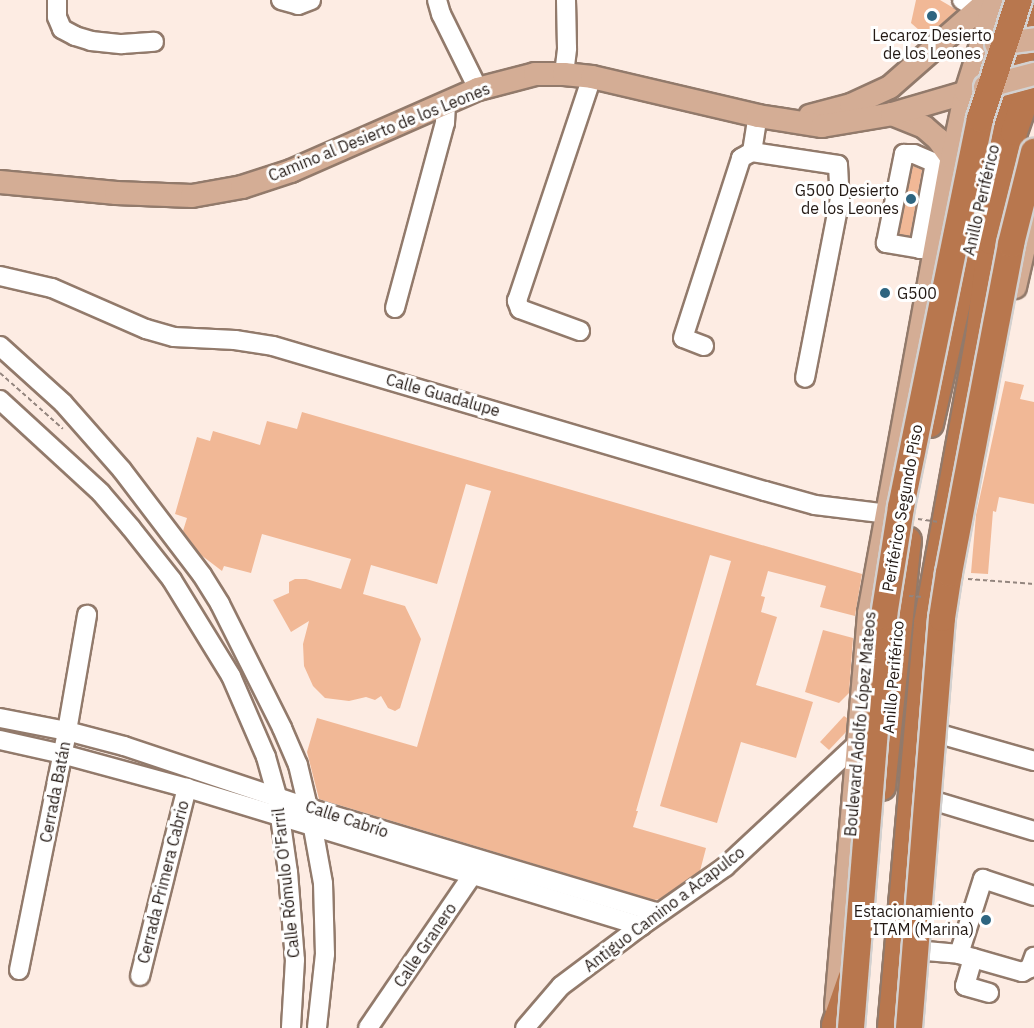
<!DOCTYPE html>
<html>
<head>
<meta charset="utf-8">
<style>
  body { margin:0 }
  #map { position:relative; width:1034px; height:1028px; overflow:hidden; background:#fdece3; font-family:"IBM Plex Sans",sans-serif }
  div>[style] { position:absolute }
  [style*='--x'] { left:calc(var(--x)*1px); top:calc(var(--y)*1px); width:calc(var(--w)*1px); rotate:calc(var(--a)*1deg) }
  .building>* { inset:0; background:#f1b896 }
  .path>* { height:2px; margin-top:-1px; transform-origin:0; background:repeating-linear-gradient(90deg,#93857e 0 4.5px,transparent 0 7.5px) }
  .roads { filter:drop-shadow(2px 0 #927a6b) drop-shadow(-2px 0 #927a6b) drop-shadow(0 2px #927a6b) drop-shadow(0 -2px #927a6b) }
  .minor>* { height:18px; margin:-9px; padding:0 9px; transform-origin:9px; border-radius:9px; background:#fff }
  .major>* { height:22px; margin:-11px; padding:0 11px; transform-origin:11px; border-radius:11px; background:#d4ad95 }
  .highway>* { height:26px; margin:-13px; padding:0 13px; transform-origin:13px; border-radius:13px; background:#b8774e }
  .path-bridge>* { height:2px; margin-top:-1px; transform-origin:0; background:repeating-linear-gradient(90deg,#93857e 0 4.5px,transparent 0 7.5px) }
  .bridges { filter:drop-shadow(2px 0 #d3d1d0) drop-shadow(-2px 0 #d3d1d0) drop-shadow(0 2px #d3d1d0) drop-shadow(0 -2px #d3d1d0) }
  .major-bridge>* { height:22px; margin:-11px; padding:0 11px; transform-origin:11px; border-radius:11px; background:#d4ad95 }
  .highway-bridge>* { height:26px; margin:-13px; padding:0 13px; transform-origin:13px; border-radius:13px; background:#b8774e }
  .dots>* { width:16px; height:16px; translate:-50% -50%; box-sizing:border-box; border:3px solid #fff; border-radius:50% }
  span { translate:-50% -50%; white-space:nowrap; text-align:center; line-height:1.15; -webkit-text-stroke:6px #fff; paint-order:stroke }
  .poi-label { font-size:16px; color:#231914 }
  .right { translate:-100% -50%; text-align:right }
  .left { translate:0 -50%; text-align:left }
  .street-label { font-size:16px; color:#231914 }
</style>
</head>
<body>
<div id="map">
  <div class="building">
    <i style="clip-path:polygon(916px 0,940px 0,957px 10px,927px 37px,911px 23px)"></i>
    <i style="clip-path:polygon(913px 166px,922px 170px,910px 236px,899px 234px)"></i>
    <i style="clip-path:polygon(1005px 381px,1024px 385px,1020px 399px,1034px 402px,1034px 504px,999px 497px,996px 512px,993px 511px,988px 574px,971px 573px,976px 515px)"></i>
    <i style="clip-path:polygon(302px 412px,862px 574px,855px 616px,820px 607px,826px 586px,768px 571px,761px 596px,765px 597px,761px 612px,777px 617px,756px 685px,813px 702px,796px 758px,741px 742px,717px 823px,660px 806px,731px 561px,710px 555px,636px 811px,638px 811px,633px 827px,706px 848px,700px 871px,660px 899px,654px 900px,319px 799px,307px 752px,317px 718px,417px 747px,491px 491px,466px 484px,437px 584px,371px 565px,363px 594px,405px 606px,421px 639px,400px 708px,395px 711px,388px 708px,381px 696px,375px 700px,366px 697px,349px 701px,325px 698px,313px 686px,304px 666px,303px 644px,309px 621px,291px 632px,273px 600px,289px 593px,289px 582px,295px 579px,306px 579px,341px 589px,351px 559px,262px 534px,251px 573px,224px 566px,222px 571px,201px 555px,183px 531px,187px 518px,175px 514px,197px 437px,210px 441px,213px 431px,260px 445px,267px 421px,297px 429px)"></i>
    <i style="clip-path:polygon(823px 630px,853px 638px,849px 693px,839px 703px,805px 692px)"></i>
    <i style="clip-path:polygon(844px 716px,847px 718px,846px 732px,829px 750px,820px 742px)"></i>
  </div>
  <div class="path">
    <i style="--x:0;--y:373;--w:84;--a:41.6"></i>
    <i style="--x:968;--y:579;--w:66;--a:4.3"></i>
  </div>
  <div class="roads">
    <div class="minor">
      <i style="--x:57;--y:0;--w:17;--a:90"></i>
      <i style="--x:57;--y:17;--w:13;--a:67"></i>
      <i style="--x:62;--y:29;--w:15;--a:28"></i>
      <i style="--x:75;--y:36;--w:17;--a:17"></i>
      <i style="--x:91;--y:41;--w:31;--a:6"></i>
      <i style="--x:122;--y:44;--w:32;--a:-4"></i>
      <i style="--x:281;--y:0;--w:18;--a:16"></i>
      <i style="--x:298;--y:5;--w:14;--a:-21"></i>
      <i style="--x:437;--y:0;--w:15;--a:74"></i>
      <i style="--x:441;--y:14;--w:84;--a:63.7"></i>
      <i style="--x:962;--y:0;--w:20;--a:30"></i>
      <i style="--x:564;--y:74;--w:26;--a:-83"></i>
      <i style="--x:567;--y:48;--w:48;--a:-91.2"></i>
      <i style="--x:752;--y:152;--w:87;--a:8.6"></i>
      <i style="--x:838;--y:165;--w:33;--a:87"></i>
      <i style="--x:840;--y:198;--w:183;--a:101"></i>
      <i style="--x:919;--y:249;--w:87;--a:-79.5"></i>
      <i style="--x:933;--y:251;--w:48;--a:-170.3"></i>
      <i style="--x:886;--y:243;--w:91;--a:-78.6"></i>
      <i style="--x:904;--y:154;--w:10;--a:0"></i>
      <i style="--x:914;--y:154;--w:39;--a:23"></i>
      <i style="--x:0;--y:276;--w:53;--a:13"></i>
      <i style="--x:52;--y:288;--w:103;--a:23.6"></i>
      <i style="--x:146;--y:329;--w:29;--a:16"></i>
      <i style="--x:174;--y:337;--w:61;--a:2.8"></i>
      <i style="--x:235;--y:340;--w:38;--a:9"></i>
      <i style="--x:273;--y:346;--w:513;--a:16.42"></i>
      <i style="--x:765;--y:491;--w:52;--a:15.6"></i>
      <i style="--x:815;--y:505;--w:74;--a:7"></i>
      <i style="--x:395;--y:308;--w:192;--a:-74.9"></i>
      <i style="--x:445;--y:123;--w:21;--a:-87"></i>
      <i style="--x:580;--y:331;--w:64;--a:-159.9"></i>
      <i style="--x:520;--y:309;--w:9;--a:-111"></i>
      <i style="--x:517;--y:301;--w:236;--a:-71.5"></i>
      <i style="--x:0;--y:346;--w:85;--a:42.1"></i>
      <i style="--x:63;--y:403;--w:89;--a:48.6"></i>
      <i style="--x:122;--y:470;--w:132;--a:52.7"></i>
      <i style="--x:202;--y:575;--w:34;--a:58"></i>
      <i style="--x:220;--y:604;--w:139;--a:63.4"></i>
      <i style="--x:282;--y:728;--w:40;--a:66.6"></i>
      <i style="--x:298;--y:765;--w:65;--a:76.6"></i>
      <i style="--x:313;--y:828;--w:56;--a:79.7"></i>
      <i style="--x:323;--y:883;--w:71;--a:88.4"></i>
      <i style="--x:325;--y:954;--w:74;--a:96.2"></i>
      <i style="--x:704;--y:346;--w:22;--a:-159"></i>
      <i style="--x:683;--y:338;--w:189;--a:-72.1"></i>
      <i style="--x:741;--y:158;--w:13;--a:-29"></i>
      <i style="--x:752;--y:152;--w:36;--a:-81"></i>
      <i style="--x:0;--y:400;--w:137;--a:42.6"></i>
      <i style="--x:101;--y:493;--w:46;--a:49.4"></i>
      <i style="--x:131;--y:528;--w:66;--a:51.7"></i>
      <i style="--x:172;--y:580;--w:113;--a:58.4"></i>
      <i style="--x:231;--y:676;--w:88;--a:66.6"></i>
      <i style="--x:266;--y:757;--w:41;--a:74.2"></i>
      <i style="--x:277;--y:796;--w:77;--a:81.8"></i>
      <i style="--x:288;--y:872;--w:88;--a:85.5"></i>
      <i style="--x:295;--y:960;--w:68;--a:93.4"></i>
      <i style="--x:0;--y:718;--w:68;--a:11"></i>
      <i style="--x:67;--y:731;--w:59;--a:14.7"></i>
      <i style="--x:124;--y:746;--w:195;--a:18.5"></i>
      <i style="--x:309;--y:808;--w:364;--a:16.7"></i>
      <i style="--x:943;--y:735;--w:95;--a:15.9"></i>
      <i style="--x:0;--y:740;--w:64;--a:12.7"></i>
      <i style="--x:62;--y:754;--w:130;--a:15.2"></i>
      <i style="--x:187;--y:788;--w:475;--a:16.9"></i>
      <i style="--x:938;--y:802;--w:100;--a:16.8"></i>
      <i style="--x:926;--y:951;--w:33;--a:5"></i>
      <i style="--x:959;--y:954;--w:66;--a:15.9"></i>
      <i style="--x:1022;--y:972;--w:9;--a:-27"></i>
      <i style="--x:1030;--y:968;--w:12;--a:-70"></i>
      <i style="--x:959;--y:954;--w:79;--a:-72.3"></i>
      <i style="--x:983;--y:879;--w:54;--a:18.4"></i>
      <i style="--x:973;--y:958;--w:29;--a:106"></i>
      <i style="--x:965;--y:986;--w:25;--a:16"></i>
      <i style="--x:19;--y:970;--w:244;--a:-78.6"></i>
      <i style="--x:67;--y:731;--w:118;--a:-80.2"></i>
      <i style="--x:140;--y:976;--w:194;--a:-76"></i>
      <i style="--x:368;--y:1028;--w:195;--a:-55.7"></i>
      <i style="--x:525;--y:1028;--w:55;--a:-49.4"></i>
      <i style="--x:561;--y:986;--w:100;--a:-36.9"></i>
      <i style="--x:641;--y:926;--w:103;--a:-35.1"></i>
      <i style="--x:725;--y:867;--w:182;--a:-43"></i>
    </div>
    <div class="major">
      <i style="--x:892;--y:114;--w:35;--a:22"></i>
      <i style="--x:924;--y:127;--w:18;--a:41"></i>
      <i style="--x:938;--y:139;--w:24;--a:54"></i>
      <i style="--x:810;--y:116;--w:42;--a:-15"></i>
      <i style="--x:851;--y:105;--w:43;--a:-24.8"></i>
      <i style="--x:890;--y:87;--w:132;--a:-41.3"></i>
      <i style="--x:0;--y:182;--w:117;--a:5.4"></i>
      <i style="--x:116;--y:193;--w:76;--a:2.3"></i>
      <i style="--x:192;--y:196;--w:51;--a:-10.2"></i>
      <i style="--x:242;--y:187;--w:52;--a:-18.1"></i>
      <i style="--x:291;--y:171;--w:204;--a:-23.7"></i>
      <i style="--x:478;--y:89;--w:59;--a:-14.7"></i>
      <i style="--x:535;--y:74;--w:29;--a:0"></i>
      <i style="--x:564;--y:74;--w:28;--a:6"></i>
      <i style="--x:592;--y:77;--w:171;--a:13.2"></i>
      <i style="--x:758;--y:116;--w:65;--a:8.9"></i>
      <i style="--x:822;--y:126;--w:71;--a:-9.7"></i>
      <i style="--x:892;--y:114;--w:90;--a:-16.2"></i>
      <i style="--x:1015;--y:287;--w:85;--a:-77.1"></i>
      <i style="--x:836;--y:1007;--w:395;--a:-85.2"></i>
      <i style="--x:869;--y:613;--w:463;--a:-79.7"></i>
      <i style="--x:952;--y:158;--w:67;--a:-78"></i>
      <i style="--x:966;--y:92;--w:96;--a:-72.5"></i>
    </div>
    <div class="highway">
      <i style="--x:930;--y:424;--w:306;--a:-77.4"></i>
      <i style="--x:997;--y:125;--w:113;--a:-70.9"></i>
      <i style="--x:882;--y:787;--w:248;--a:-84"></i>
      <i style="--x:835;--y:1025;--w:49;--a:-70.8"></i>
      <i style="--x:891;--y:1028;--w:407;--a:-84.9"></i>
      <i style="--x:927;--y:623;--w:291;--a:-79.7"></i>
      <i style="--x:979;--y:337;--w:97;--a:-82.9"></i>
      <i style="--x:991;--y:241;--w:111;--a:-78.1"></i>
      <i style="--x:1014;--y:132;--w:60;--a:-70.7"></i>
    </div>
  </div>
  <div class="path-bridge">
    <i style="--x:918;--y:519;--w:21;--a:8"></i>
    <i style="--x:909;--y:596;--w:15;--a:4"></i>
  </div>
  <div class="bridges">
    <div class="major-bridge">
      <i style="--x:996;--y:44;--w:38;--a:-7"></i>
      <i style="--x:985;--y:87;--w:51;--a:-14.9"></i>
    </div>
    <div class="highway-bridge">
      <i style="--x:851;--y:1028;--w:413;--a:-85.4"></i>
      <i style="--x:884;--y:616;--w:110;--a:-81.1"></i>
      <i style="--x:901;--y:507;--w:396;--a:-78.5"></i>
      <i style="--x:980;--y:119;--w:125;--a:-71.9"></i>
      <i style="--x:909;--y:1028;--w:411;--a:-85.4"></i>
      <i style="--x:942;--y:618;--w:46;--a:-81.2"></i>
      <i style="--x:949;--y:573;--w:335;--a:-79.3"></i>
      <i style="--x:1011;--y:244;--w:95;--a:-76"></i>
    </div>
  </div>
  <div class="dots">
    <i style="left:932px;top:16px;background:#2e6580"></i>
    <i style="left:911px;top:199px;background:#2e6580"></i>
    <i style="left:885px;top:293px;background:#2e6580"></i>
    <i style="left:986px;top:920px;background:#2e6580"></i>
  </div>
  <div class="poi-label">
    <span style="left:932px;top:44px">Lecaroz Desierto<br>de los Leones</span>
    <span class="right" style="left:899px;top:199px">G500 Desierto<br>de los Leones</span>
    <span class="left" style="left:897px;top:293px">G500</span>
    <span class="right" style="left:974px;top:920px">Estacionamiento<br>ITAM (Marina)</span>
  </div>
  <div class="street-label">
    <span style="left:379px;top:132px;rotate:-22deg">Camino al Desierto de los Leones</span>
    <span style="left:981px;top:200px;rotate:-77deg">Anillo Periférico</span>
    <span style="left:443px;top:395px;rotate:16deg">Calle Guadalupe</span>
    <span style="left:902px;top:508px;rotate:-80deg">Periférico Segundo Piso</span>
    <span style="left:893px;top:677px;rotate:-85deg">Anillo Periférico</span>
    <span style="left:860px;top:724px;rotate:-85deg">Boulevard Adolfo López Mateos</span>
    <span style="left:55px;top:792px;rotate:-79deg">Cerrada Batán</span>
    <span style="left:347px;top:819px;rotate:18deg">Calle Cabrío</span>
    <span style="left:163px;top:882px;rotate:-76deg">Cerrada Primera Cabrio</span>
    <span style="left:286px;top:883px;rotate:-96deg">Calle Rómulo O'Farril</span>
    <span style="left:664px;top:909px;rotate:-37deg">Antiguo Camino a Acapulco</span>
    <span style="left:425px;top:945px;rotate:-56deg">Calle Granero</span>
  </div>
</div>
</body>
</html>
